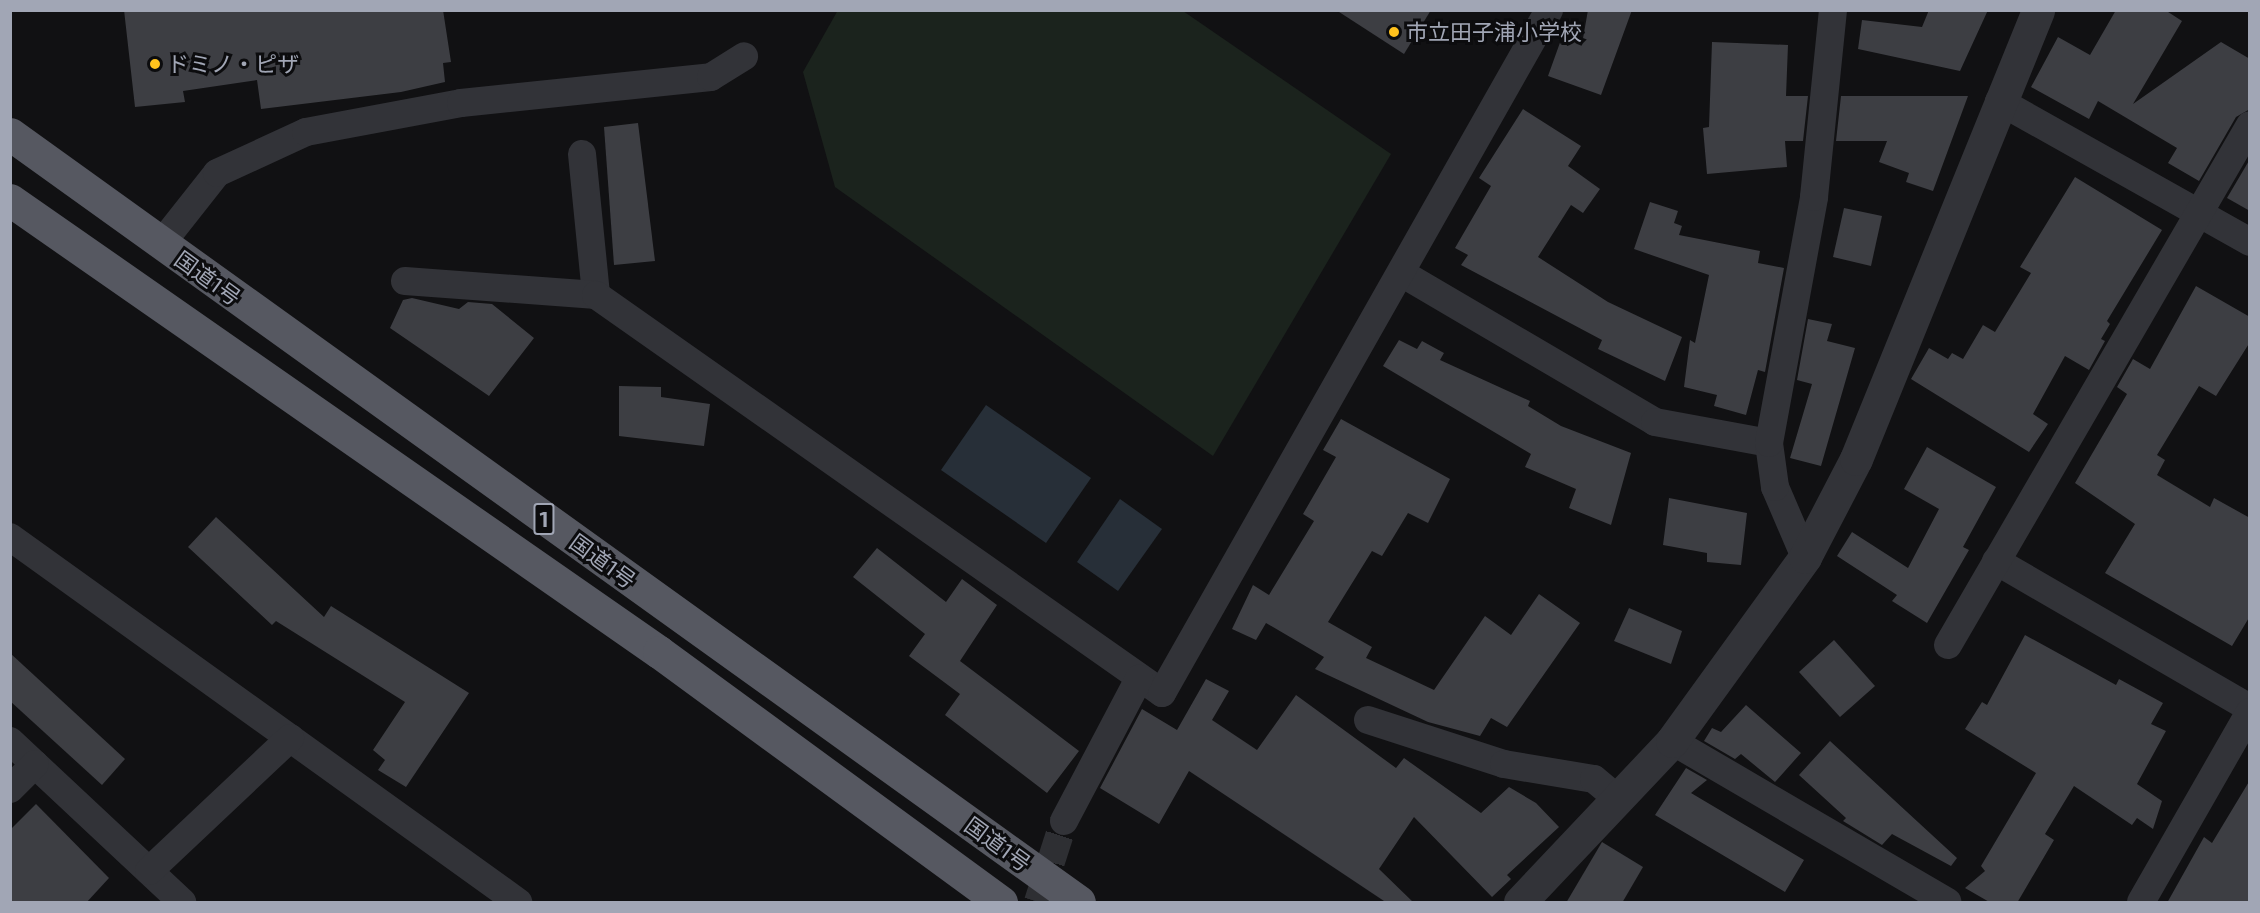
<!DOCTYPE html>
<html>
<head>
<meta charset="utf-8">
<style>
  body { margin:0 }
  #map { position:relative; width:2260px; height:913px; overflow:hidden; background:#111113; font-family:"Exo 2","Noto Sans JP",sans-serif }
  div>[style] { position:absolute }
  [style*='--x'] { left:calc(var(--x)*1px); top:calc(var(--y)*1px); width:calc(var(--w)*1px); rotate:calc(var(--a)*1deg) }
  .green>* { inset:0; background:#1b231d }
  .water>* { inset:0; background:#272f38 }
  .building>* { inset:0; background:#3d3e43 }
  .minor-tunnel>* { height:28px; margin-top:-14px; transform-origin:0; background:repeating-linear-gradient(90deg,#2e2f33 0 28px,transparent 0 42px) }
  .minor>* { height:28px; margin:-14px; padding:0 14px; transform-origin:14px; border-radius:14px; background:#323338 }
  .tertiary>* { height:33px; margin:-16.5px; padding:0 16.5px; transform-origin:16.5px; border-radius:16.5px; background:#323338 }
  .trunk>* { height:33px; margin:-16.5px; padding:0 16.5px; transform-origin:16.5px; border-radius:16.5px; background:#565861 }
  .dots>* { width:16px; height:16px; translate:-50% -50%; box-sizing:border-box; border:3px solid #0c0c0e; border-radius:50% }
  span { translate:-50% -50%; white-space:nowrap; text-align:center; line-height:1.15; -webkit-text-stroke:6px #0c0c0e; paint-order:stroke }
  .shield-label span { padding:2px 4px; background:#0c0c0e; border:2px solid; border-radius:4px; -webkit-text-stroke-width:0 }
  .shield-label { font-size:21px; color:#a1a6b5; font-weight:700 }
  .poi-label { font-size:22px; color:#a1a6b5 }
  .left { translate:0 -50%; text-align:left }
  .street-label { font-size:22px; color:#a1a6b5 }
  .frame { position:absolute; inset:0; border:12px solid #a1a6b5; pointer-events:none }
</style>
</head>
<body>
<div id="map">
  <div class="green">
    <i style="clip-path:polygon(838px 10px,1183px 11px,1391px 154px,1213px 456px,835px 187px,803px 72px)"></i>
  </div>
  <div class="water">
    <i style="clip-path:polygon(986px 405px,1091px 478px,1046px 543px,941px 470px)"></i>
    <i style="clip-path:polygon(1120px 499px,1162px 529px,1118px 591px,1077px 562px)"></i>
  </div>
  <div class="building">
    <i style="clip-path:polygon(124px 10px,443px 10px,451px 62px,443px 63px,445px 82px,401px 92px,261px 109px,257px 80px,183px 91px,185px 102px,135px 107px)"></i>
    <i style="clip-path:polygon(1336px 10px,1431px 10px,1404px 54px)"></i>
    <i style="clip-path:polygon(1588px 10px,1632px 10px,1601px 95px,1548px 76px,1562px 37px,1582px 44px)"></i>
    <i style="clip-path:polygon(1929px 10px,1988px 10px,1960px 71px,1858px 49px,1862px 20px,1922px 27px)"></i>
    <i style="clip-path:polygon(2116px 10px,2165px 10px,2182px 21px,2133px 104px,2221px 42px,2250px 59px,2250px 109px,2236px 117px,2199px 181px,2168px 163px,2177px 148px,2098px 101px,2089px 119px,2031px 87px,2058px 37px,2090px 55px)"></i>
    <i style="clip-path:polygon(1712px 42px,1788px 45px,1786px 96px,1808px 96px,1803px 141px,1785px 141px,1787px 167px,1707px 174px,1703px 128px,1709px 127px)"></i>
    <i style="clip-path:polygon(1841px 96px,1968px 96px,1933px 191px,1906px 182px,1909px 173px,1879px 162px,1887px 141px,1836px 141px)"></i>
    <i style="clip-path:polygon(1523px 109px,1581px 146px,1568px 166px,1600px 189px,1583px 213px,1571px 205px,1538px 257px,1608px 302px,1682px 337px,1665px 381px,1598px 349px,1602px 340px,1461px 265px,1468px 255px,1455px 248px,1491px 186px,1479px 178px)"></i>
    <i style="clip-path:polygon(638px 123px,655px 261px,614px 265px,604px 127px)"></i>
    <i style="clip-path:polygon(2250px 159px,2250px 211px,2227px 198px)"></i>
    <i style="clip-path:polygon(2075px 177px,2162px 230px,2107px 321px,2110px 324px,2101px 339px,2105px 341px,2089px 370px,2065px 356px,2033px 414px,2048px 424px,2029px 452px,1911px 379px,1929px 348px,1948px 359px,1952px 353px,1963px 359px,1983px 325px,1995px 332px,2031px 273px,2020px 267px)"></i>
    <i style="clip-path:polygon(1650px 202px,1678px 211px,1674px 223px,1682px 226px,1679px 235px,1760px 251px,1758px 263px,1784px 268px,1765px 372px,1758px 370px,1746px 415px,1714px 406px,1717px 395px,1684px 387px,1690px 340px,1695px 343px,1709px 275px,1634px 249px)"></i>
    <i style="clip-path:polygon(1844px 208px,1882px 216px,1871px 266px,1833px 257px)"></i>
    <i style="clip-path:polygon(2196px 286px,2250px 317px,2250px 342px,2216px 396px,2199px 386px,2157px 455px,2165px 460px,2157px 475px,2210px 507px,2214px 498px,2250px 518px,2250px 616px,2232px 646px,2105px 573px,2135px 524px,2075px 483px,2127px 394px,2117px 387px,2133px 359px,2150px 369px)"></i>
    <i style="clip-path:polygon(412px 298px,459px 309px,468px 302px,492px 304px,534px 338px,489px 396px,390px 328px,403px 300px)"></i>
    <i style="clip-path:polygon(1808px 319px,1832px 324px,1827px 341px,1855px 348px,1821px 466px,1790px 458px,1812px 384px,1797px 380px)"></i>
    <i style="clip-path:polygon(1399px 340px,1417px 349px,1422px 341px,1444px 353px,1440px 360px,1530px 401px,1528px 406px,1561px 426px,1631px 453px,1611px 525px,1569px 508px,1576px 489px,1525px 467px,1531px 454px,1383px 366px)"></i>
    <i style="clip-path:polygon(619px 386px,661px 387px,661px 397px,710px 404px,704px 446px,619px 436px)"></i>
    <i style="clip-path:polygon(1341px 419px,1450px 479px,1428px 523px,1408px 513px,1382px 556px,1372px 551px,1328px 622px,1372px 647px,1366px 658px,1434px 690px,1485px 616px,1511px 635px,1539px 594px,1580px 623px,1507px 727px,1491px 718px,1480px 736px,1428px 722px,1315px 669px,1324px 657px,1266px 623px,1256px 640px,1232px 629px,1253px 585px,1269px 595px,1314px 521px,1303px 514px,1336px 457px,1323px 450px)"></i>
    <i style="clip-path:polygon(1927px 447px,1996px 487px,1963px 547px,1969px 550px,1927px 623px,1892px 601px,1897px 595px,1837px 556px,1852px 532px,1908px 568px,1939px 509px,1904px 489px)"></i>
    <i style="clip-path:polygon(1669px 498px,1747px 513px,1741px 565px,1707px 562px,1707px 553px,1663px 545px)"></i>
    <i style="clip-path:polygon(216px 517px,324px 617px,331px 606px,469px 693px,406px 787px,378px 770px,385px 760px,373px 750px,405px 702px,276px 621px,272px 625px,188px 547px)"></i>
    <i style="clip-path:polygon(877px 548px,946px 602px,962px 579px,997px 605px,960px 661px,1079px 751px,1047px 793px,945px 715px,960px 694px,909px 656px,925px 634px,853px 577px)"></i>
    <i style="clip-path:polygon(1629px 608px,1682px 631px,1671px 664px,1614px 641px)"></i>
    <i style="clip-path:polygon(2025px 635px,2116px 685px,2119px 679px,2163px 703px,2151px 724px,2166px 731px,2137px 784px,2162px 801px,2153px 829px,2137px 818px,2132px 825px,2074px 786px,2045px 834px,2054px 840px,2017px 903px,1991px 903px,1965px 888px,1985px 871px,1981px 866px,2036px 773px,1965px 729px,1982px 702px,1987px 705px)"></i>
    <i style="clip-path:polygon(1834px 640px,1875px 686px,1840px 717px,1799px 672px)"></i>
    <i style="clip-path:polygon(10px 653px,125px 759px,102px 785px,10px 701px)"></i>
    <i style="clip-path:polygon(1206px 679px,1229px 691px,1212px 720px,1257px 750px,1296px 695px,1396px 768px,1404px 758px,1481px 813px,1509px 787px,1536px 803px,1559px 827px,1507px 875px,1511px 879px,1492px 897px,1414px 817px,1379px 869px,1414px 903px,1387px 903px,1189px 771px,1159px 824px,1100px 788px,1142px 709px,1177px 730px)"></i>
    <i style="clip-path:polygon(1746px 705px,1801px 753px,1775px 782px,1741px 754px,1735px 759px,1704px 741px,1712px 728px,1721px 732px)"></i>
    <i style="clip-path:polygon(1830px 741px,1957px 858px,1951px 866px,1892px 834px,1882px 845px,1843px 821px,1846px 818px,1799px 775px)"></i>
    <i style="clip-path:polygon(1686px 768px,1707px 780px,1691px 793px,1804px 860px,1785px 892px,1655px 815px)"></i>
    <i style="clip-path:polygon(2250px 780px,2250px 903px,2167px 903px,2204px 837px,2212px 843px)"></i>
    <i style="clip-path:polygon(36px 804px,109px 878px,86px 903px,10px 903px,10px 830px)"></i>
    <i style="clip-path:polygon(1602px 842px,1643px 867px,1622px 903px,1566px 903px)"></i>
  </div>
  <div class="minor-tunnel">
    <i style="--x:1038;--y:902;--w:85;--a:-72.2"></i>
  </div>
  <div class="minor">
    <i style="--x:1999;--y:101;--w:288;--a:29.3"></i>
    <i style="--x:582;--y:154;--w:142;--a:84.3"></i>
    <i style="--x:161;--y:244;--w:90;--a:-51.7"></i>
    <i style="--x:217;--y:173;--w:98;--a:-24.7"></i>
    <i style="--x:306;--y:132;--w:158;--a:-10.6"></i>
    <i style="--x:461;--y:103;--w:251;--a:-5.9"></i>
    <i style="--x:711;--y:77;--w:39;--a:-32"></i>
    <i style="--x:1403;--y:274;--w:292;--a:30.4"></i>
    <i style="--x:1655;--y:422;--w:116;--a:10.4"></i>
    <i style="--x:405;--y:281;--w:192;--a:4.2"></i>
    <i style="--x:596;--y:295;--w:692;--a:35.11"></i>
    <i style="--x:1162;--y:693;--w:785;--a:-60.46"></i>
    <i style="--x:10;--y:537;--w:626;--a:35.7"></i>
    <i style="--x:1805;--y:557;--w:76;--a:-113.2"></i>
    <i style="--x:1775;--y:487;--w:44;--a:-97.8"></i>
    <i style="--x:1769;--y:443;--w:250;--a:-79.6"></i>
    <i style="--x:1814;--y:197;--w:188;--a:-84.2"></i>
    <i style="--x:1996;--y:561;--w:293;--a:30.1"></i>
    <i style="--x:1948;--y:645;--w:601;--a:-59.85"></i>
    <i style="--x:1368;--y:720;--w:143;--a:17.9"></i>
    <i style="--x:1504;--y:764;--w:91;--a:9.5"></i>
    <i style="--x:1594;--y:779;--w:30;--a:40"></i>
    <i style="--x:10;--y:741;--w:236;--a:43.1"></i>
    <i style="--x:1672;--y:741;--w:319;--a:30.3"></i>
    <i style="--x:10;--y:789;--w:35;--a:-45"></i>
    <i style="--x:1064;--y:821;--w:161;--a:-62.2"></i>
    <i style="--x:149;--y:871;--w:194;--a:-43.3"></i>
    <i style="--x:2141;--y:902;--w:219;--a:-60.2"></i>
  </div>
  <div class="tertiary">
    <i style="--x:1520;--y:902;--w:221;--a:-46.6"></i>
    <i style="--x:1672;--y:741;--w:227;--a:-54.1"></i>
    <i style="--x:1805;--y:557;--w:110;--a:-62.5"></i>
    <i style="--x:1856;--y:459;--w:484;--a:-67.9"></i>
  </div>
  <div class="trunk">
    <i style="--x:10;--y:134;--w:1316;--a:35.69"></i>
    <i style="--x:10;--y:200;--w:791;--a:34.86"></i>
    <i style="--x:659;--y:652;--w:424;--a:36.2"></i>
  </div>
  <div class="dots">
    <i style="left:1394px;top:32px;background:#ffc21d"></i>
    <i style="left:155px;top:64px;background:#ffc21d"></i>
  </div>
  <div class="shield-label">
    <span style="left:544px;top:519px">1</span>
  </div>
  <div class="poi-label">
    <span class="left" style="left:1406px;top:32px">市立田子浦小学校</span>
    <span class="left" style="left:167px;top:64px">ドミノ・ピザ</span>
  </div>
  <div class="street-label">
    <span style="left:208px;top:278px;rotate:36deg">国道1号</span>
    <span style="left:603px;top:561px;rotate:36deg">国道1号</span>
    <span style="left:998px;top:844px;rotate:36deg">国道1号</span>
  </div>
  <div class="frame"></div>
</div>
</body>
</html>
